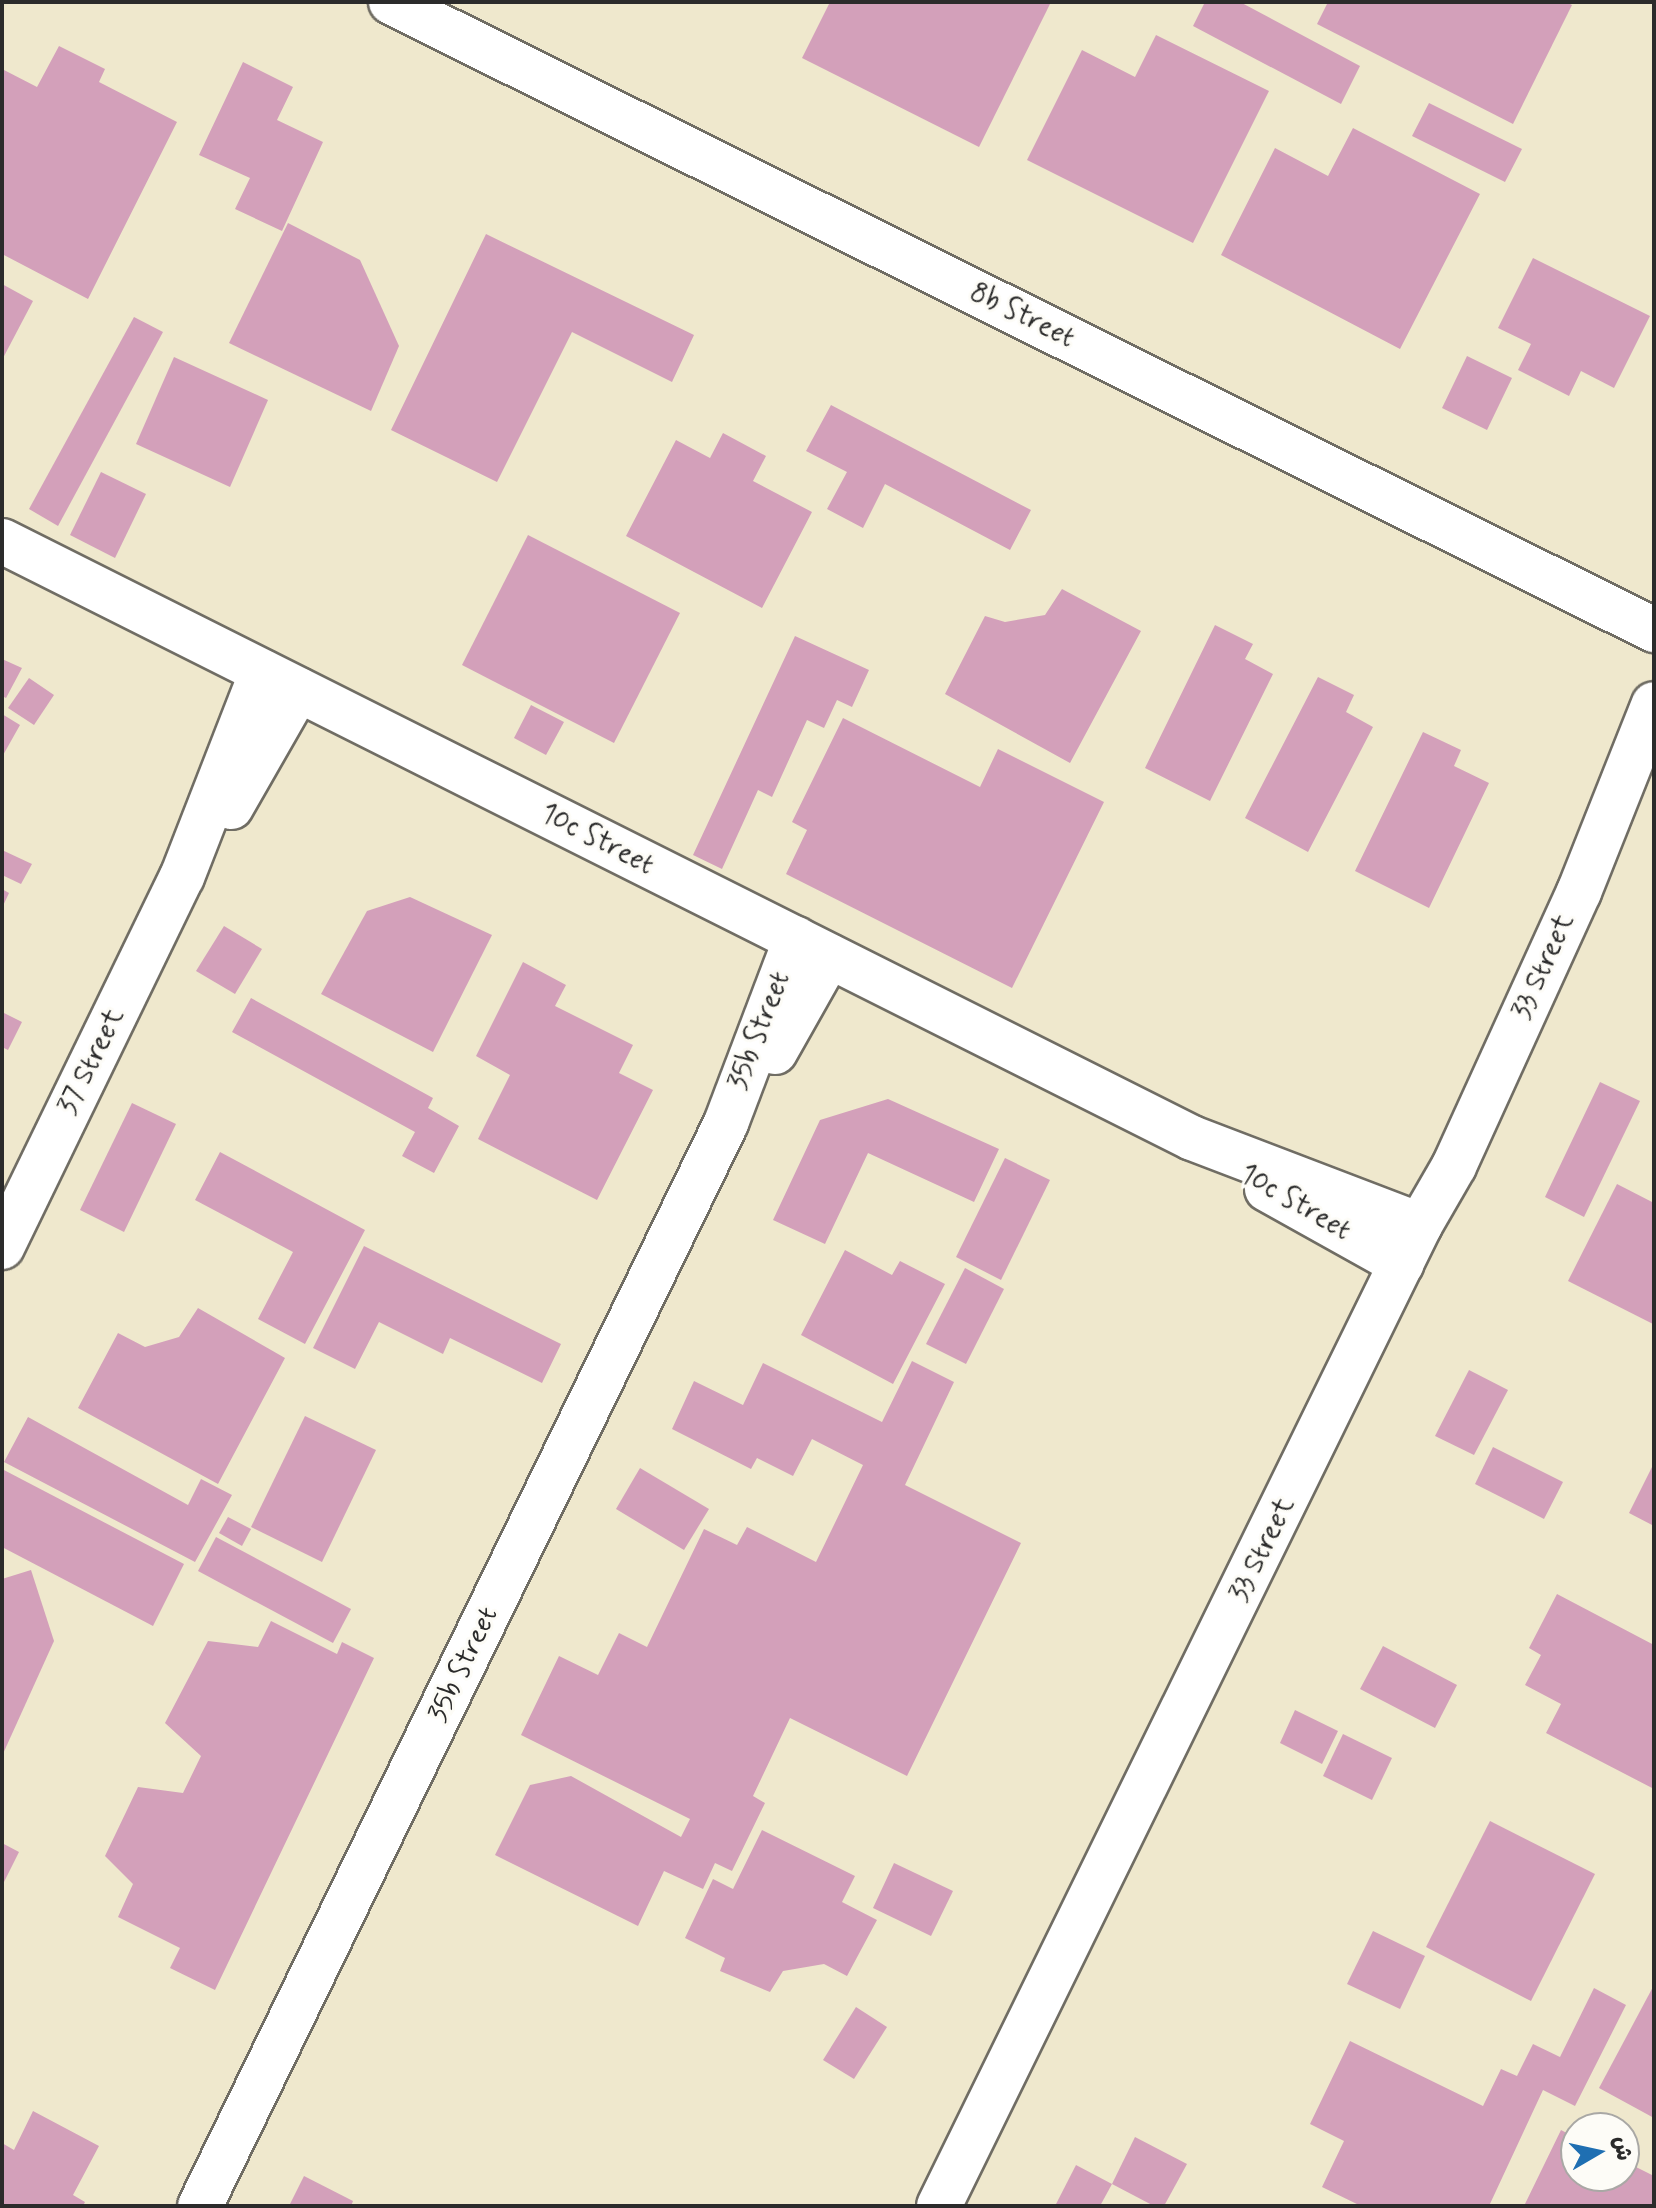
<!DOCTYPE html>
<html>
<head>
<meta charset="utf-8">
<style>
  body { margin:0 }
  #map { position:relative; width:1656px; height:2208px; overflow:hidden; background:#efe8cd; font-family:Mynerve,"Playpen Sans Arabic",sans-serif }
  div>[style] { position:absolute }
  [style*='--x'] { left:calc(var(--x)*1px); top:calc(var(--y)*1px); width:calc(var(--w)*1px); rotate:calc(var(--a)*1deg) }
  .building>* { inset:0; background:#d3a0ba }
  .roads { filter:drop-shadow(2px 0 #706d64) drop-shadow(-2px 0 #706d64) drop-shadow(0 2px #706d64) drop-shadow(0 -2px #706d64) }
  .minor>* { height:44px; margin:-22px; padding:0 22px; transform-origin:22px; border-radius:22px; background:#fff }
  span { translate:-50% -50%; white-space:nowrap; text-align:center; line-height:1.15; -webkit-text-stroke:6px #fdfcf7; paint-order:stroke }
  .street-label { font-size:28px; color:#2b2b2b }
  .frame { position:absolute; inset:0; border:4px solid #2b2b2b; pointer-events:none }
  .north { position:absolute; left:1560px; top:2112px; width:80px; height:80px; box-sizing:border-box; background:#fdfcf7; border:2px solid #a9a8a5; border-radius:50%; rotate:81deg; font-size:22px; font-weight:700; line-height:32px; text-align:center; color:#2b2b2b }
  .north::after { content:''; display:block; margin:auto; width:28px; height:36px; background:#1f6fb2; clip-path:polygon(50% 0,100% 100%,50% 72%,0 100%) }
</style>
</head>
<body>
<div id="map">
  <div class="building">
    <i style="clip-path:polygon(830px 2px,1051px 2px,979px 147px,802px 58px)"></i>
    <i style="clip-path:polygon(1205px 2px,1240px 2px,1360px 66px,1341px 104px,1193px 26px)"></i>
    <i style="clip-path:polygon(1328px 2px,1566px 2px,1572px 5px,1513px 124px,1317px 24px)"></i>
    <i style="clip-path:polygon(1156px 35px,1269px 91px,1193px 243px,1027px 160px,1082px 50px,1135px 77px)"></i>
    <i style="clip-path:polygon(59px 46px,105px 69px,99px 82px,177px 122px,88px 299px,2px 254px,2px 75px,4px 70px,37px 87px)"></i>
    <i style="clip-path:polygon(243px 62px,293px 87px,277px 120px,323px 142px,282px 231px,235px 209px,250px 178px,199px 155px)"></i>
    <i style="clip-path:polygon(1429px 103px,1522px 149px,1505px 182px,1412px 136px)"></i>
    <i style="clip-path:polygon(1353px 128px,1480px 194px,1400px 349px,1221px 255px,1275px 148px,1328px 176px)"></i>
    <i style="clip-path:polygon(288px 223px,360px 260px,399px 346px,371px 411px,229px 343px)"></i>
    <i style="clip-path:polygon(486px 234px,694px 335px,672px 382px,572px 332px,497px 482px,391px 430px)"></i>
    <i style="clip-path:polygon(1533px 258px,1650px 316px,1614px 388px,1581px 371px,1569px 396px,1518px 370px,1531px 344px,1498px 328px)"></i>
    <i style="clip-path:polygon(2px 284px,33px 301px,2px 360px)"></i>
    <i style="clip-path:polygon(134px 317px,163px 332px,58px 526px,29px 509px)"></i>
    <i style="clip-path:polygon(1467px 356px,1512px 378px,1487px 430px,1442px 408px)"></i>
    <i style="clip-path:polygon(174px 357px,268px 400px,230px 487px,136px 444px)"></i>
    <i style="clip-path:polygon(831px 405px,1031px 510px,1010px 550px,885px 484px,863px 528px,827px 509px,847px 472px,806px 451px)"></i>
    <i style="clip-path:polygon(723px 433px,766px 456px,753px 481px,812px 512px,762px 608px,626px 536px,676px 440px,710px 458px)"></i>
    <i style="clip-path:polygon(101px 472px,146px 494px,115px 558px,70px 535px)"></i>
    <i style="clip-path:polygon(528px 535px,680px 613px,614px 743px,462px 665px)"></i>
    <i style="clip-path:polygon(1062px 589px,1141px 631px,1070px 763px,945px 694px,985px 616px,1005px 622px,1045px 615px)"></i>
    <i style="clip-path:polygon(1215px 625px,1253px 644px,1245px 659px,1273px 674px,1210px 801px,1145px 768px)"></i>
    <i style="clip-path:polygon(795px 636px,869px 670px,852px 707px,837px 700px,824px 728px,807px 720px,772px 797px,758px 790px,722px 869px,693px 855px)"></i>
    <i style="clip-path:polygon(2px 659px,22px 668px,6px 698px,2px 696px)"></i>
    <i style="clip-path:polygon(1318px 677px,1354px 695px,1346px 712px,1373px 727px,1308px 852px,1245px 818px)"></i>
    <i style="clip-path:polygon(29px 678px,54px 695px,34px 725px,8px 708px)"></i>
    <i style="clip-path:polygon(531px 705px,564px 722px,546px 755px,514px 738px)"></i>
    <i style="clip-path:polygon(2px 714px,20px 725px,2px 757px)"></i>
    <i style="clip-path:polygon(843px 718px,980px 787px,998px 749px,1104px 802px,1012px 988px,786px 874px,807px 830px,792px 822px)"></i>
    <i style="clip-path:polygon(1423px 732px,1461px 750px,1454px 766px,1489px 783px,1429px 908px,1355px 871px)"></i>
    <i style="clip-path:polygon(2px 850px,32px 864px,21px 884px,2px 875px)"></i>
    <i style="clip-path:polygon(2px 889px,9px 893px,2px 908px)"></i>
    <i style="clip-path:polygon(410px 897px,492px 935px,433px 1052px,321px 994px,367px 911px)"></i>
    <i style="clip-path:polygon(224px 926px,262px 949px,235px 994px,196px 971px)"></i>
    <i style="clip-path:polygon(523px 962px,566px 985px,555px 1006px,633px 1045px,619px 1073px,653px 1090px,597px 1200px,478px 1139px,510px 1075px,476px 1056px)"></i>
    <i style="clip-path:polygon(251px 998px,433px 1098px,428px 1108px,459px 1126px,434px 1173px,402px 1156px,415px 1132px,232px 1032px)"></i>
    <i style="clip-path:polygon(2px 1012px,22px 1022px,8px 1050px,2px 1047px)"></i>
    <i style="clip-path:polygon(1600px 1082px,1640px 1101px,1584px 1217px,1545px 1197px)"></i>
    <i style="clip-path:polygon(888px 1099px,999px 1149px,974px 1202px,868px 1153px,825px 1244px,773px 1220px,820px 1120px)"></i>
    <i style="clip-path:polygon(132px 1103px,176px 1124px,124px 1232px,80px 1210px)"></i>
    <i style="clip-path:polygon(220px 1152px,365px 1230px,305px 1344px,258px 1319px,293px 1252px,195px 1200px)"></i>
    <i style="clip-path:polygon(1005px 1158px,1050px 1180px,1001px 1280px,956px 1257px)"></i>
    <i style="clip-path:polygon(1617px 1184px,1654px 1203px,1653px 1324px,1568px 1281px)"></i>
    <i style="clip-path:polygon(364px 1246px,561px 1344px,542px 1383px,450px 1338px,443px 1354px,379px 1322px,355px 1369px,313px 1348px)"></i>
    <i style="clip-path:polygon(845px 1250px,892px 1275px,900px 1261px,945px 1284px,893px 1384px,801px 1335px)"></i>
    <i style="clip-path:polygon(965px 1268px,1004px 1289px,966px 1364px,926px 1344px)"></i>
    <i style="clip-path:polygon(198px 1308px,285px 1358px,218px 1484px,78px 1408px,118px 1333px,145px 1347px,179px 1337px)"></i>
    <i style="clip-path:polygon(912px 1361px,954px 1382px,905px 1485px,1021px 1543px,907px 1776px,790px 1718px,753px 1796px,765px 1803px,732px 1871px,715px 1863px,703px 1889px,664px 1871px,638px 1926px,495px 1855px,530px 1785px,571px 1776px,681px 1837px,690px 1819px,521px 1735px,559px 1656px,598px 1675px,619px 1633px,647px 1647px,704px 1529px,737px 1545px,747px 1527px,816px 1562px,863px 1465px,812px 1439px,793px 1476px,757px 1458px,751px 1469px,672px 1429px,694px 1381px,743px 1405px,763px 1363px,882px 1422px)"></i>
    <i style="clip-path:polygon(1469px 1370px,1508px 1390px,1474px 1455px,1435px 1436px)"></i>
    <i style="clip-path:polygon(305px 1416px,376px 1450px,322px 1562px,251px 1527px)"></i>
    <i style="clip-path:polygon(28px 1417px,188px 1505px,201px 1479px,232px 1495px,195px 1562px,4px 1462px)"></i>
    <i style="clip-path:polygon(1493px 1447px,1563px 1482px,1544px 1519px,1475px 1484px)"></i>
    <i style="clip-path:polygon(1654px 1463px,1654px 1526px,1629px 1513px)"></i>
    <i style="clip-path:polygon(640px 1468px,709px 1509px,684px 1550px,616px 1509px)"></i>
    <i style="clip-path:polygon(2px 1469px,184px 1564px,153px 1626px,2px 1547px)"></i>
    <i style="clip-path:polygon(228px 1517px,251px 1529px,242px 1546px,219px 1533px)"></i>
    <i style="clip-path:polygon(216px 1537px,351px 1609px,333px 1643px,198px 1571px)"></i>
    <i style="clip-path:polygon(31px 1570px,54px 1641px,2px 1756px,2px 1579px)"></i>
    <i style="clip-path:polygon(1557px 1594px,1654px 1645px,1654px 1789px,1546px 1733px,1561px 1704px,1525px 1685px,1541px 1655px,1529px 1648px)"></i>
    <i style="clip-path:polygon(271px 1621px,337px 1654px,342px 1642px,374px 1658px,215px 1990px,170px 1968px,180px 1948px,118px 1917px,133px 1884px,105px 1856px,138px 1787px,183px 1793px,201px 1756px,165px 1723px,208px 1641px,258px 1647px)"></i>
    <i style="clip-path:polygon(1383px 1646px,1457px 1685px,1435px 1728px,1360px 1689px)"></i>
    <i style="clip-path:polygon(1295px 1710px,1338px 1731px,1322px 1764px,1280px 1743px)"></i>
    <i style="clip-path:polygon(1343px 1734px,1392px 1758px,1372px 1800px,1323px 1776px)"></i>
    <i style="clip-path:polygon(1490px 1821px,1595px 1874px,1531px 2001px,1426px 1947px)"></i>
    <i style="clip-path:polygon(762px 1830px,855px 1876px,842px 1902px,877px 1920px,847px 1976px,824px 1964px,783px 1971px,770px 1992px,720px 1971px,725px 1958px,685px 1938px,713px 1879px,733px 1889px)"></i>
    <i style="clip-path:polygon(2px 1843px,19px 1852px,2px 1886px)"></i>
    <i style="clip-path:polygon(894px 1863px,953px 1891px,931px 1936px,873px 1908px)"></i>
    <i style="clip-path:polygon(1373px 1931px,1425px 1956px,1400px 2009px,1347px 1984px)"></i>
    <i style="clip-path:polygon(1654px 1985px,1654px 2118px,1599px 2088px)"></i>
    <i style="clip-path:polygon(1594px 1988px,1626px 2005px,1575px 2106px,1543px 2090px,1489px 2206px,1361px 2206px,1322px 2187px,1344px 2141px,1310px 2124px,1350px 2041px,1483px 2106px,1501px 2069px,1517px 2076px,1533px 2044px,1560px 2057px)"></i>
    <i style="clip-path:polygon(856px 2007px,887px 2027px,854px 2079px,823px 2060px)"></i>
    <i style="clip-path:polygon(33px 2111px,99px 2146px,73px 2195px,85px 2202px,83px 2206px,2px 2206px,2px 2143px,14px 2150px)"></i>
    <i style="clip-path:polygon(1561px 2130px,1576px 2138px,1576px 2176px,1624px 2176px,1624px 2161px,1654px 2176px,1654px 2206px,1524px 2206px)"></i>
    <i style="clip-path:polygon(1135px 2137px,1187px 2164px,1164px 2206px,1154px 2206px,1112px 2184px)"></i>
    <i style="clip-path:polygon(1076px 2165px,1112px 2184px,1100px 2206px,1055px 2206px)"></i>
    <i style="clip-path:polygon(304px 2176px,353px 2201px,351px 2206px,289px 2206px)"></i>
  </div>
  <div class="roads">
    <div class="minor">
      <i style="--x:391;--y:2;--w:1411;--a:26.44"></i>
      <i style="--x:2;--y:541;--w:1331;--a:26.64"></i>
      <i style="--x:1192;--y:1138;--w:244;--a:20.9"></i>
      <i style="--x:231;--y:807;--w:135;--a:-60.2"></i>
      <i style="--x:775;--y:1052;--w:110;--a:-60.6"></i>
      <i style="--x:1267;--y:1189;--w:154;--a:29.2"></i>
      <i style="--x:2;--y:1247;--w:411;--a:-64.1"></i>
      <i style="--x:182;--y:877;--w:220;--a:-68.7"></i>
      <i style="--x:200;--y:2206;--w:1204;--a:-64.09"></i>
      <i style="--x:726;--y:1123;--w:197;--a:-69.2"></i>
      <i style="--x:939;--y:2206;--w:1093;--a:-63.88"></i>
      <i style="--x:1420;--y:1225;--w:68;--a:-60"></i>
      <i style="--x:1454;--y:1166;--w:301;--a:-65.5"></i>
      <i style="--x:1579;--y:892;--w:202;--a:-68.3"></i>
    </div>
  </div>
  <div class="street-label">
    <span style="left:1022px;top:316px;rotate:26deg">8b Street</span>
    <span style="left:597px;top:840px;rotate:27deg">10c Street</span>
    <span style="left:1544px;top:967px;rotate:-66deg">33 Street</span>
    <span style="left:760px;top:1031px;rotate:-69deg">35b Street</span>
    <span style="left:92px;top:1062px;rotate:-64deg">37 Street</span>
    <span style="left:1295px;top:1203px;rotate:30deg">10c Street</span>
    <span style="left:1263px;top:1550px;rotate:-64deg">33 Street</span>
    <span style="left:464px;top:1665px;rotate:-64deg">35b Street</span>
  </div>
  <div class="frame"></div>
  <div class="north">ش</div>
</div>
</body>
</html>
